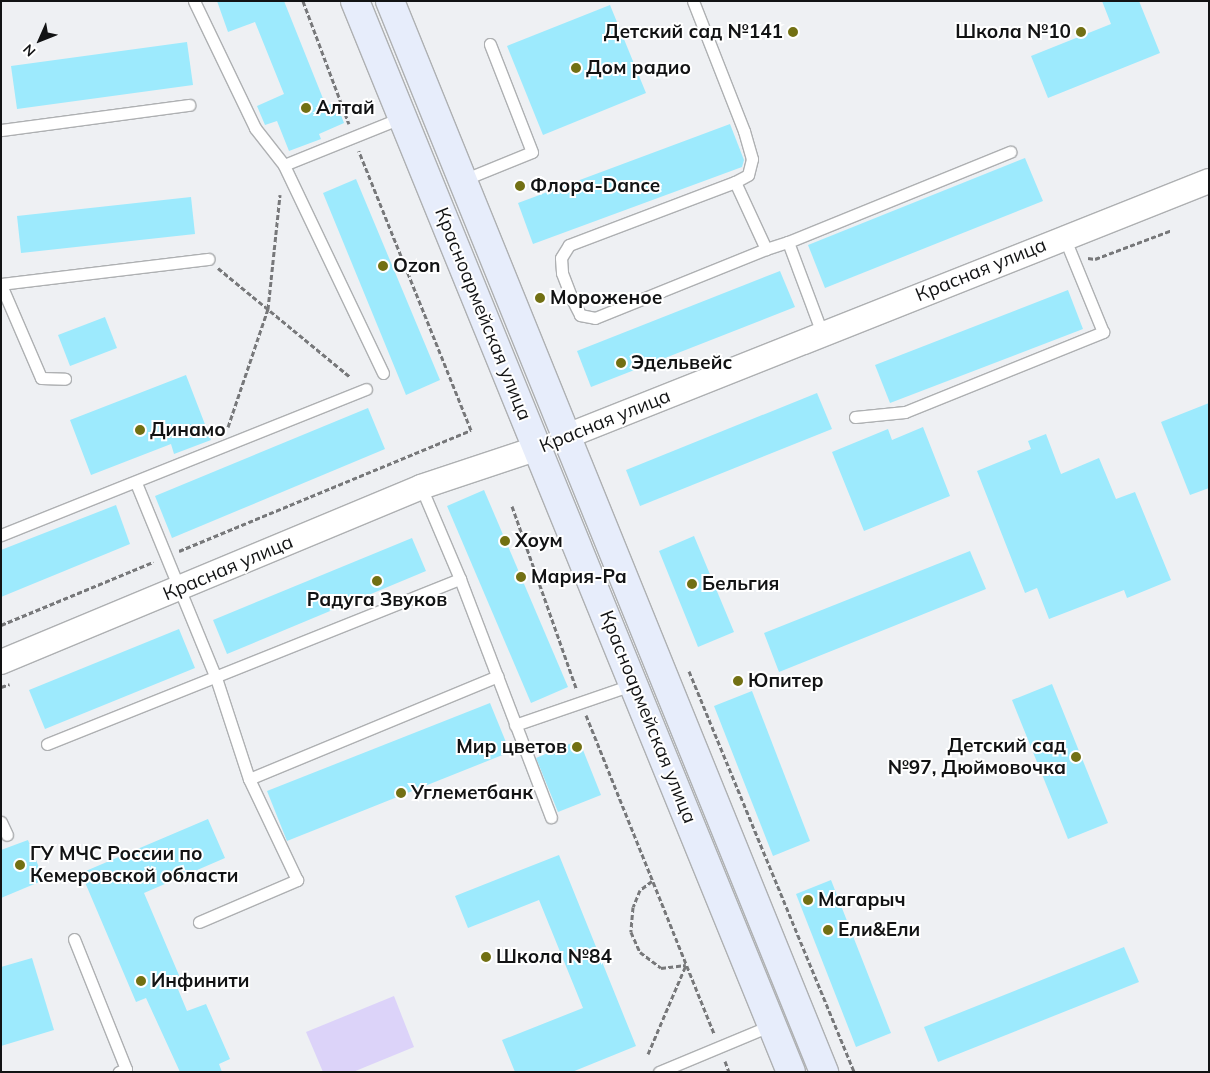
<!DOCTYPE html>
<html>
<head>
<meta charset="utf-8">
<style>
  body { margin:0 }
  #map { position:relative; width:1210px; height:1073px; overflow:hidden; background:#eef0f3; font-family:Mulish,sans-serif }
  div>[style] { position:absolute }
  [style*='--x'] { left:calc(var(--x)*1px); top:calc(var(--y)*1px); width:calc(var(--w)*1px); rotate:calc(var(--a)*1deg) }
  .green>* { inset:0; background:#dcd3f9 }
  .building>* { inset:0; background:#9deafd }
  .path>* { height:3px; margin-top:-1.5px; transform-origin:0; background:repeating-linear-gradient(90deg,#77787a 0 5px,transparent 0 7.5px) }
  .roads { filter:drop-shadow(1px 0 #aeb0b2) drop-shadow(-1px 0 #aeb0b2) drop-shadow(0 1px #aeb0b2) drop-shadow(0 -1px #aeb0b2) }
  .lane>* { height:11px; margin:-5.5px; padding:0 5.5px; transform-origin:5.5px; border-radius:5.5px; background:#fff }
  .street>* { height:24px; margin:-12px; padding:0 12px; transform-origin:12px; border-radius:12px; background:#fff }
  .secondary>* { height:28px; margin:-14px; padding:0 14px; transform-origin:14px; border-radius:14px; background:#e7edfb }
  .dots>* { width:14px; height:14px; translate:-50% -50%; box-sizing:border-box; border:2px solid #fff; border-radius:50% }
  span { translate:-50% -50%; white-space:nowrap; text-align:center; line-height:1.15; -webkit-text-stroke:4px #fff; paint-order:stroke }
  .poi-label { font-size:19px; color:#121314; font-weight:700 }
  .right { translate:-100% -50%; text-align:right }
  .left { translate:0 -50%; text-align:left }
  .street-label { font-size:19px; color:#121314 }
  .frame { position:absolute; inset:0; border:2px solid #121314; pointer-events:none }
  .north { position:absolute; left:15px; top:15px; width:50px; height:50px; -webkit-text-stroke:4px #fff; paint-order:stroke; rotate:226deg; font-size:14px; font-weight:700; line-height:20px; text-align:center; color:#121314 }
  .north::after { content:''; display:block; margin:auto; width:18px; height:22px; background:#121314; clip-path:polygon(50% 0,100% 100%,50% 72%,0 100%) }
</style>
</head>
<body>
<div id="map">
  <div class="green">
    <i style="clip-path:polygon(394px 996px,414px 1047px,353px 1072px,323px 1072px,306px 1032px)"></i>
  </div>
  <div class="building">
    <i style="clip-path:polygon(217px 1px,284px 1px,326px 106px,336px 102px,344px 123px,319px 134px,321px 139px,289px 151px,277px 121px,265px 125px,257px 106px,284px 94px,255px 22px,228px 32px)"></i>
    <i style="clip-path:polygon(1102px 1px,1139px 1px,1160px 53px,1048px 98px,1031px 56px,1111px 24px)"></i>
    <i style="clip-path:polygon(610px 5px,646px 93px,543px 135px,507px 46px)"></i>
    <i style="clip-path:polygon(187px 42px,193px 85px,17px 109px,11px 66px)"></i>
    <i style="clip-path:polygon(730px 124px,744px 160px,742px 167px,533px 244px,518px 203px)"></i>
    <i style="clip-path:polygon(1025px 158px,1043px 201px,825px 288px,808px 245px)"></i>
    <i style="clip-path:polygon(356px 179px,440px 380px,406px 395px,323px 193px)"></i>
    <i style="clip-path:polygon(191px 197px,195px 234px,21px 253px,17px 216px)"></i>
    <i style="clip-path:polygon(780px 271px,795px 307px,591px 387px,577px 351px)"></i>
    <i style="clip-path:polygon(1068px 290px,1083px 329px,890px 403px,875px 365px)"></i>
    <i style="clip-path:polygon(105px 317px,117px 348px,70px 366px,58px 335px)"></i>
    <i style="clip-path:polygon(186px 375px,211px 440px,174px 454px,171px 444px,91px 475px,70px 420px)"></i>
    <i style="clip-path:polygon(817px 393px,832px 429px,640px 506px,626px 470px)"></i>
    <i style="clip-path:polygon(1209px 403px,1209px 488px,1190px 495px,1161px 422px)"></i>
    <i style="clip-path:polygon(368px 408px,385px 449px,172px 538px,155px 496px)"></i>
    <i style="clip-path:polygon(923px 427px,950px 496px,864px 531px,832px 452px,888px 429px,892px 440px)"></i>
    <i style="clip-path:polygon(1046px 434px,1061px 474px,1099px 458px,1116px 499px,1135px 492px,1171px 580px,1127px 598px,1124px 590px,1049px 619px,1037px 588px,1025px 593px,977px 471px,1031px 449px,1028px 441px)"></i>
    <i style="clip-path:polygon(484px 490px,568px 687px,531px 703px,447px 506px)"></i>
    <i style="clip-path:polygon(116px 505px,130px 544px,1px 597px,1px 550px)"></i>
    <i style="clip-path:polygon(694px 536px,734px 632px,698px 647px,659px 551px)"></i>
    <i style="clip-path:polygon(412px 538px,426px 571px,227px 654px,213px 620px)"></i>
    <i style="clip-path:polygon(970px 551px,986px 589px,779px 672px,764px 633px)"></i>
    <i style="clip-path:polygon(179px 629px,195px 668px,45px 729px,29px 690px)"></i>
    <i style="clip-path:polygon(1052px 684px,1108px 823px,1068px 839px,1012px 700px)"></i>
    <i style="clip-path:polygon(752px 691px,810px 841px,773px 856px,714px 706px)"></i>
    <i style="clip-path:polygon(490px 703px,510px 752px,287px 841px,267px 791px)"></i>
    <i style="clip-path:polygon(579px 740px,601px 795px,558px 812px,536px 758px)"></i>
    <i style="clip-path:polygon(208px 819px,225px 858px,144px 893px,181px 980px,175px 982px,187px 1011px,206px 1004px,230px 1059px,219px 1064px,222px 1072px,180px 1072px,146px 998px,136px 1002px,81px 873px)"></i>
    <i style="clip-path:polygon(28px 840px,44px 880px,1px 898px,1px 850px)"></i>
    <i style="clip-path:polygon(559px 855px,636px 1046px,572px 1072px,515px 1072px,502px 1040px,583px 1008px,539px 900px,468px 928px,455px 896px)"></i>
    <i style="clip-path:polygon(831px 880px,891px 1033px,856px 1047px,796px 894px)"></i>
    <i style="clip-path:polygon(1124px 947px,1139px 982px,938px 1062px,924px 1027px)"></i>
    <i style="clip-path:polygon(32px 958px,54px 1030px,1px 1046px,1px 967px)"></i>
  </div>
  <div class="path">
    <i style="--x:303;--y:1;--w:131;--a:69.5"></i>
    <i style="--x:1088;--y:258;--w:7;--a:8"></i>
    <i style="--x:1095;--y:259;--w:82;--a:-20.6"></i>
    <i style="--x:218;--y:268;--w:171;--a:39.5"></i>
    <i style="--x:228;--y:427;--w:125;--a:-71.3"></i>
    <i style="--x:268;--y:309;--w:115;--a:-84"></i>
    <i style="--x:512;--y:506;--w:193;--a:70.6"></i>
    <i style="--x:179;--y:551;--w:316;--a:-22.5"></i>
    <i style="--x:471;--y:430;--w:301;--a:-111.9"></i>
    <i style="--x:1;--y:625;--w:165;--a:-22.5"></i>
    <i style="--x:689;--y:671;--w:434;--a:67.6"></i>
    <i style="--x:1;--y:687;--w:9;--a:-18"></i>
    <i style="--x:586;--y:715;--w:344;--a:68.1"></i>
    <i style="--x:652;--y:881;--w:15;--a:143"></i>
    <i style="--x:640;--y:890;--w:18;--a:112"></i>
    <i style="--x:633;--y:907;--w:25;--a:95"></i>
    <i style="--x:631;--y:932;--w:22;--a:66"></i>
    <i style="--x:640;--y:952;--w:26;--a:37"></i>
    <i style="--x:661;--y:968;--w:25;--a:-7"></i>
    <i style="--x:648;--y:1054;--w:97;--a:-66.9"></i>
    <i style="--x:725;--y:1061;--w:12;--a:70"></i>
  </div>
  <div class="roads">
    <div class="lane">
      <i style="--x:194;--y:1;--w:141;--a:64.3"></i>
      <i style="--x:255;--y:128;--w:47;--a:51.9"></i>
      <i style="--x:693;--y:1;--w:140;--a:68.6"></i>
      <i style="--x:744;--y:131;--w:29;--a:74"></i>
      <i style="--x:752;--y:159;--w:16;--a:104"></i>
      <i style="--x:748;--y:175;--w:15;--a:152"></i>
      <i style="--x:735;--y:182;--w:74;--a:65.2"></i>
      <i style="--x:766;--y:249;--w:23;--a:-18"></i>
      <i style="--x:788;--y:242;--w:97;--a:69.5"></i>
      <i style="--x:1;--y:130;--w:190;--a:-7.6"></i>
      <i style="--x:463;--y:180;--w:74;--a:-22.1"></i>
      <i style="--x:532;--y:152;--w:116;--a:-111.3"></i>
      <i style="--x:735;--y:182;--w:178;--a:159.2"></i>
      <i style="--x:569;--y:245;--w:15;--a:122"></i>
      <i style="--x:561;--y:258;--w:15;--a:86"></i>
      <i style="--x:562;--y:273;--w:26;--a:69"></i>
      <i style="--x:571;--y:297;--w:20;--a:63"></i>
      <i style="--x:580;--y:315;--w:15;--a:11"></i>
      <i style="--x:595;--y:318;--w:184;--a:-22"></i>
      <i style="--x:788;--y:242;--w:240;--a:-22.1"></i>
      <i style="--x:1;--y:284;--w:209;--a:-6.9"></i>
      <i style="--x:1;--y:285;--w:101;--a:66.7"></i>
      <i style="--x:41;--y:378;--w:24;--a:2"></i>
      <i style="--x:383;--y:373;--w:230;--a:-115.5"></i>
      <i style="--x:284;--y:165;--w:128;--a:-22"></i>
      <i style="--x:855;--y:417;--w:50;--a:-5.7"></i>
      <i style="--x:905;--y:412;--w:214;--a:-22"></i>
      <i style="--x:1103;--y:332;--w:103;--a:-112.3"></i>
      <i style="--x:136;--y:483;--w:211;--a:67.7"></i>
      <i style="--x:216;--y:678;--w:106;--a:71.9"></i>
      <i style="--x:249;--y:779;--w:269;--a:-22.5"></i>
      <i style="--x:421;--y:487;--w:100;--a:67"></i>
      <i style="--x:460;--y:579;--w:255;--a:69.1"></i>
      <i style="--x:1;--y:535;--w:393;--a:-21.8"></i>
      <i style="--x:515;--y:725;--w:126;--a:-19"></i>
      <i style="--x:47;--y:744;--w:445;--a:-21.8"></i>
      <i style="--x:1;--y:822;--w:14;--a:65"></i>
      <i style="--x:199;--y:922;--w:107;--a:-23.2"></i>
      <i style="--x:297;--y:880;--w:112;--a:-115.4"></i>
      <i style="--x:74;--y:939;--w:140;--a:68.2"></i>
      <i style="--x:126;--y:1069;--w:8;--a:157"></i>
      <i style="--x:659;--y:1072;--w:122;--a:-22.6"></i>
    </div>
    <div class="street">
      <i style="--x:567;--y:436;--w:691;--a:-21.66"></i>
      <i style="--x:1;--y:662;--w:455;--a:-22.6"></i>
      <i style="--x:421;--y:487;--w:123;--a:-18.4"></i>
    </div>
    <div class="secondary">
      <i style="--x:355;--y:1;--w:1156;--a:67.85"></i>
      <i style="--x:390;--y:1;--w:1156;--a:67.94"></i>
    </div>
  </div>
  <div class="dots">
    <i style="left:793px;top:32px;background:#727013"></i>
    <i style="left:1081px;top:32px;background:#727013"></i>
    <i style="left:576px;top:68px;background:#727013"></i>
    <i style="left:306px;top:108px;background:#727013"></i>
    <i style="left:520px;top:186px;background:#727013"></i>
    <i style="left:383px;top:266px;background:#727013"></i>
    <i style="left:540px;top:298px;background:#727013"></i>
    <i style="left:621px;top:363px;background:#727013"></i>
    <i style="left:140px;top:430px;background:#727013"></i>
    <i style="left:505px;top:541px;background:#727013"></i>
    <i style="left:521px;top:577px;background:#727013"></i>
    <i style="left:377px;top:581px;background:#727013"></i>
    <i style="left:692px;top:584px;background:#727013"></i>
    <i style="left:738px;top:681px;background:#727013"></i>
    <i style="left:577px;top:747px;background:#727013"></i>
    <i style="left:1076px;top:757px;background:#727013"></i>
    <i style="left:401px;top:793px;background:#727013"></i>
    <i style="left:20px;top:865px;background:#727013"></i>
    <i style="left:808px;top:900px;background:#727013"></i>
    <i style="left:828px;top:930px;background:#727013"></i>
    <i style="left:486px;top:957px;background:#727013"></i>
    <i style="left:141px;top:981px;background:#727013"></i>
  </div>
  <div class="poi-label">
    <span class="right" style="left:783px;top:32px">Детский сад №141</span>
    <span class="right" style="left:1071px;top:32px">Школа №10</span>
    <span class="left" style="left:586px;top:68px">Дом радио</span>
    <span class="left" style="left:316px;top:108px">Алтай</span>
    <span class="left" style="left:530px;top:186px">Флора-Dance</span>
    <span class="left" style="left:393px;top:266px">Ozon</span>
    <span class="left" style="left:550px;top:298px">Мороженое</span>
    <span class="left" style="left:631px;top:363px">Эдельвейс</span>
    <span class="left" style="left:150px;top:430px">Динамо</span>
    <span class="left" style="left:515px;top:541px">Хоум</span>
    <span class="left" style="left:531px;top:577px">Мария-Ра</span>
    <span class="left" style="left:702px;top:584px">Бельгия</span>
    <span style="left:377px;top:600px">Радуга Звуков</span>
    <span class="left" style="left:748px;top:681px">Юпитер</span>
    <span class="right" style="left:1066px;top:757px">Детский сад<br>№97, Дюймовочка</span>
    <span class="right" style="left:567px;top:747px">Мир цветов</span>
    <span class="left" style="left:411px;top:793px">Углеметбанк</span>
    <span class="left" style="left:30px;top:865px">ГУ МЧС России по<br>Кемеровской области</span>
    <span class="left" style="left:818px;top:900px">Магарыч</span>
    <span class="left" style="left:838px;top:930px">Ели&amp;Ели</span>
    <span class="left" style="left:496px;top:957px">Школа №84</span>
    <span class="left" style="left:151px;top:981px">Инфинити</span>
  </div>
  <div class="street-label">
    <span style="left:981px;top:270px;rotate:-22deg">Красная улица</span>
    <span style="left:483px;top:314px;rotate:68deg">Красноармейская улица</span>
    <span style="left:605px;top:421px;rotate:-22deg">Красная улица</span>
    <span style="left:228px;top:568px;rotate:-23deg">Красная улица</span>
    <span style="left:648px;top:717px;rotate:68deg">Красноармейская улица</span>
  </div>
  <div class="frame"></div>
  <div class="north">N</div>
</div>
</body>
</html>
